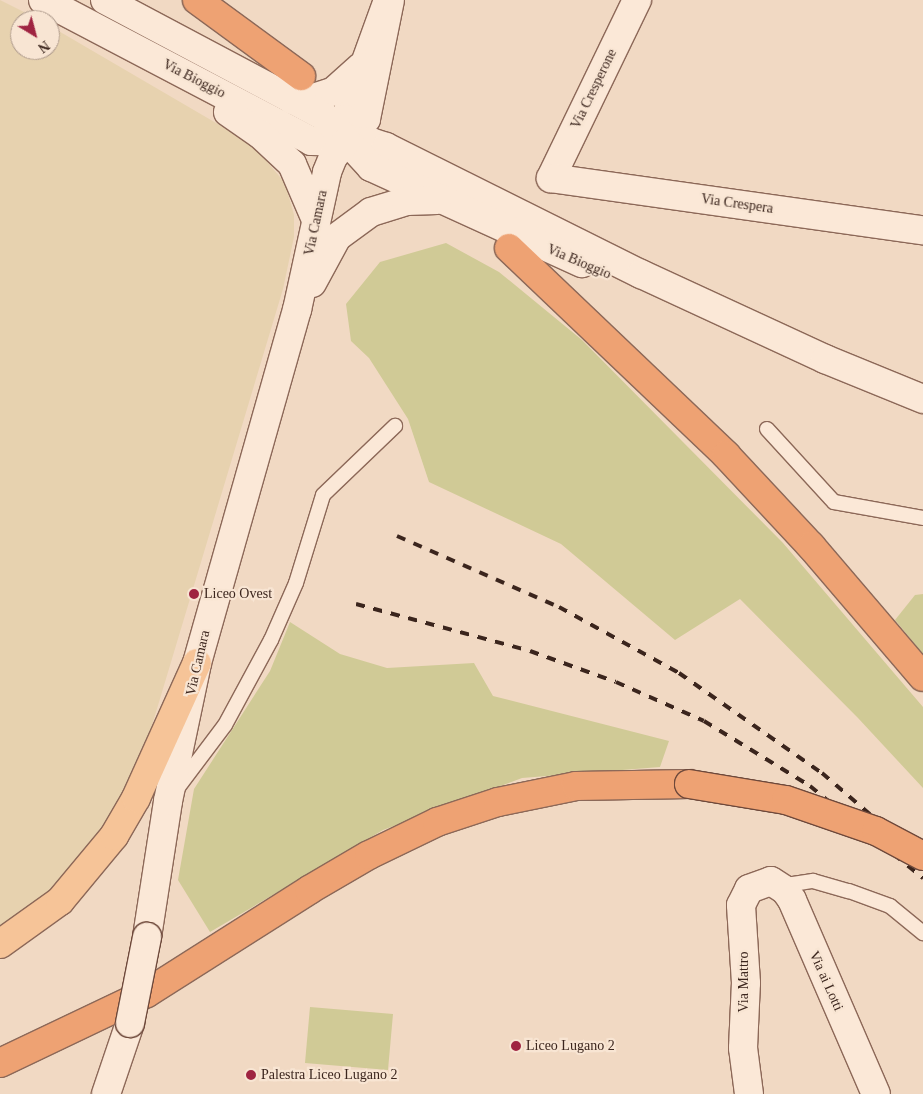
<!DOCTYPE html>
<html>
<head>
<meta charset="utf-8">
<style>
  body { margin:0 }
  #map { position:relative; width:923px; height:1094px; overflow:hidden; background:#f1d9c3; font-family:Georgia,serif }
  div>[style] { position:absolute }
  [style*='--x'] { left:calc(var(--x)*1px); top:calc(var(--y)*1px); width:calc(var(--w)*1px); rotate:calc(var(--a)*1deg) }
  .farmland>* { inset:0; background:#e7d2af }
  .green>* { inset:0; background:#d0ca96 }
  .roads { filter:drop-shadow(1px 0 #8c6858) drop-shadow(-1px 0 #8c6858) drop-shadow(0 1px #8c6858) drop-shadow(0 -1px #8c6858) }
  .service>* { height:14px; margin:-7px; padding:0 7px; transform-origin:7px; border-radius:7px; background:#fbe8d7 }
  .minor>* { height:28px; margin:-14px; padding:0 14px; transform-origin:14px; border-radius:14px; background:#fbe8d7 }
  .secondary>* { height:28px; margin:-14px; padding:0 14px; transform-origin:14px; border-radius:14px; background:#fbe8d7 }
  .primary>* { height:28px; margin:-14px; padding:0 14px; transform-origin:14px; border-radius:14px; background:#f6c498 }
  .trunk>* { height:28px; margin:-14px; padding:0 14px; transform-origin:14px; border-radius:14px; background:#eea273 }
  .rail>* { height:4px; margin-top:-2px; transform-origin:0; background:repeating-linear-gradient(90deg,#3b251d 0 9px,transparent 0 18px) }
  .bridges { filter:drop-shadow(1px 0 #6e493b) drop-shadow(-1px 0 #6e493b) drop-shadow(0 1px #6e493b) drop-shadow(0 -1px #6e493b) }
  .secondary-bridge>* { height:28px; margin:-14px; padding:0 14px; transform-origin:14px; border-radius:14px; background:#fbe8d7 }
  .trunk-bridge>* { height:28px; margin:-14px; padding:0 14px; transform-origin:14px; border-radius:14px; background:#eea273 }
  .dots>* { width:14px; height:14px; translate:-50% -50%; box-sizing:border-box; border:2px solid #f8e5d3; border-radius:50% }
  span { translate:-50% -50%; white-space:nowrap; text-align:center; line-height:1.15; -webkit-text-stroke:4.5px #f8e5d3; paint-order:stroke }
  .street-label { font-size:14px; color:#3b251d }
  .poi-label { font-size:14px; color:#3b251d }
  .left { translate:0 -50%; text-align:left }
  .north { position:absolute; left:10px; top:10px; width:50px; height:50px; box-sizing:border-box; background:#f8e5d3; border:1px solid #ac988a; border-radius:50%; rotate:143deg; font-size:14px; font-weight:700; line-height:20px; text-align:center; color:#3b251d }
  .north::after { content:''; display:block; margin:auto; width:18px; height:22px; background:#9f2441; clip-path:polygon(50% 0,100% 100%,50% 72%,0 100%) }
</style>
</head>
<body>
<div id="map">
  <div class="farmland">
    <i style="clip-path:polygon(0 0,40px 20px,20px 20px,20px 50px,50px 50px,50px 26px,252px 144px,285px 183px,294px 215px,294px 237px,283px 289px,138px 772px,114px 836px,0 944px)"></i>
  </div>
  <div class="green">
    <i style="clip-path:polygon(446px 243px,499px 272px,582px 340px,783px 543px,923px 707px,923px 788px,858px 718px,740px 599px,675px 640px,561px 544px,429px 482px,408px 419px,369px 358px,351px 341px,346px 304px,380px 262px)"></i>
    <i style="clip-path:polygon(923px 594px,923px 654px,895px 620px,915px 595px)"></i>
    <i style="clip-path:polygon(290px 622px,340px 654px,387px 668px,474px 663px,493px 696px,669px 741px,660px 767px,522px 778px,383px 830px,210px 932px,178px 880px,194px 789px,270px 671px)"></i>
    <i style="clip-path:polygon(310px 1007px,393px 1014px,388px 1070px,305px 1063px)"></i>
  </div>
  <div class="roads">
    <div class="service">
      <i style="--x:767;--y:429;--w:99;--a:47.5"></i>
      <i style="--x:834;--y:502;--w:90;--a:10.2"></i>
      <i style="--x:176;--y:790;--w:81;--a:-53"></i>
      <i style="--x:225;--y:725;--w:97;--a:-61.6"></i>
      <i style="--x:271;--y:640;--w:62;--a:-66.3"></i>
      <i style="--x:296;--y:583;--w:92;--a:-72.9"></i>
      <i style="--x:323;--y:495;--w:100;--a:-43.8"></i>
      <i style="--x:785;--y:890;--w:10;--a:-37"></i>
      <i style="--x:793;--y:884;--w:20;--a:-9"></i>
      <i style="--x:813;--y:881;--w:37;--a:16"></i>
      <i style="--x:849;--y:891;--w:44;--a:20.1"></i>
      <i style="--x:890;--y:906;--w:43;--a:39.3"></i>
    </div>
    <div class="minor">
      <i style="--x:388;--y:0;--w:127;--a:109.9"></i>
      <i style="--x:345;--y:119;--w:22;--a:85"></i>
      <i style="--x:347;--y:141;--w:29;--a:-49"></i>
      <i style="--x:366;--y:119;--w:121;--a:-78.6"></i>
      <i style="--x:637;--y:0;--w:198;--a:115.8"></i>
      <i style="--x:551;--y:178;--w:376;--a:8"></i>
      <i style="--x:292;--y:100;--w:21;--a:-5"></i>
      <i style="--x:313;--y:98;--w:22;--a:-18"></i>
      <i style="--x:334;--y:91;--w:36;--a:-42"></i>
      <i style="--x:749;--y:1094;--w:46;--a:-97.4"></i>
      <i style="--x:743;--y:1048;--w:65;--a:-87.4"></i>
      <i style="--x:746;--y:983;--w:78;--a:-93.7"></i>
      <i style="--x:741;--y:905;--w:18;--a:-63"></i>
      <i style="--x:749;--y:889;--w:23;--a:-20"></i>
      <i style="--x:771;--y:881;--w:17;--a:33"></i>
      <i style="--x:785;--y:890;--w:12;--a:55"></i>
      <i style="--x:792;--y:900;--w:211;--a:66.6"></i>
    </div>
    <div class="secondary">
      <i style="--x:43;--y:0;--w:303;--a:27.7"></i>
      <i style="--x:311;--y:141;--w:60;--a:1"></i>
      <i style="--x:371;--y:142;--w:16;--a:18"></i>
      <i style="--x:386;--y:147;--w:285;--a:26.5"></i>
      <i style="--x:641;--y:274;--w:203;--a:24.8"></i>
      <i style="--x:825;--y:359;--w:106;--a:22.2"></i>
      <i style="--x:105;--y:0;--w:249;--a:28"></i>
      <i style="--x:325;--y:117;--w:68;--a:47.4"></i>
      <i style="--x:371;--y:167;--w:232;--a:24.5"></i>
      <i style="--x:228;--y:112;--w:39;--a:35"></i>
      <i style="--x:260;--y:134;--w:44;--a:43.2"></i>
      <i style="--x:292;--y:164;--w:61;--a:66.8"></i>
      <i style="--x:312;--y:283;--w:52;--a:-61.5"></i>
      <i style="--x:337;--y:237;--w:42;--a:-36.3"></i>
      <i style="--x:371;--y:212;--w:37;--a:-17"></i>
      <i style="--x:406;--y:201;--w:31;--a:-2"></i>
      <i style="--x:147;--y:937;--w:138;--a:-81.2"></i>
      <i style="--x:168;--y:801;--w:141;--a:-78.1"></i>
      <i style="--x:197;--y:663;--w:367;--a:-74.2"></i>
      <i style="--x:297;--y:310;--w:141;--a:-77.7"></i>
      <i style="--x:327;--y:172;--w:16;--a:-68"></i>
      <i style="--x:333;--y:157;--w:21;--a:-49"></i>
      <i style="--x:106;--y:1094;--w:75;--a:-71.3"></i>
    </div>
    <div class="primary">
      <i style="--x:0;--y:944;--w:74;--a:-35.6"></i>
      <i style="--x:60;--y:901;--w:85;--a:-50.3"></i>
      <i style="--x:114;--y:836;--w:44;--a:-59.9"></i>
      <i style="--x:136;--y:798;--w:148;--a:-65.7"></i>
    </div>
    <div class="trunk">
      <i style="--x:197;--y:0;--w:129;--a:36.2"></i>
      <i style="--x:509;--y:248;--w:300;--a:43.6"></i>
      <i style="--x:726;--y:455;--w:125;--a:47"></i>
      <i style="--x:811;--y:546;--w:172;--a:49.5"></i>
      <i style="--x:0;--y:1063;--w:163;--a:-25.5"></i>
      <i style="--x:147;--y:993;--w:192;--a:-32.4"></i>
      <i style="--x:309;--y:890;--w:69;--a:-30.3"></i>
      <i style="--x:369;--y:855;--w:76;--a:-25.9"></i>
      <i style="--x:437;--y:822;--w:64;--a:-18.2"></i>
      <i style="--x:498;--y:802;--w:80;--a:-11.6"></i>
      <i style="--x:576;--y:786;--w:113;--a:-1"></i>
    </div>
  </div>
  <div class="rail">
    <i style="--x:397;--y:536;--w:177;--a:23.7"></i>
    <i style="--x:559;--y:607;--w:137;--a:28.8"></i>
    <i style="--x:679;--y:673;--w:174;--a:35"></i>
    <i style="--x:822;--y:773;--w:133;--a:40.7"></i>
    <i style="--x:356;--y:604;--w:180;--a:15.1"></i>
    <i style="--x:530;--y:651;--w:91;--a:19.8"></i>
    <i style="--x:616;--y:682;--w:96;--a:23.9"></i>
    <i style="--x:704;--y:721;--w:124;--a:31.5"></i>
    <i style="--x:810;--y:786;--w:146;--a:39.2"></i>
  </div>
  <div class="bridges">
    <div class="secondary-bridge">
      <i style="--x:130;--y:1023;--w:88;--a:-78.8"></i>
    </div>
    <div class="trunk-bridge">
      <i style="--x:689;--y:784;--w:98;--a:9.4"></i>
      <i style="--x:786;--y:800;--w:95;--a:19"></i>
      <i style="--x:876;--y:831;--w:53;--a:28"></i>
    </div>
  </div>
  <div class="dots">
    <i style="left:194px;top:594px;background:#9f2441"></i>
    <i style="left:516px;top:1046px;background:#9f2441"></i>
    <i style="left:251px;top:1075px;background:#9f2441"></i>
  </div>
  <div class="street-label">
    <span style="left:194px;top:79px;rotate:27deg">Via Bioggio</span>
    <span style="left:594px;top:89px;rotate:-64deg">Via Cresperone</span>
    <span style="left:737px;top:204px;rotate:8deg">Via Crespera</span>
    <span style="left:316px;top:223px;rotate:-78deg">Via Camara</span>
    <span style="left:579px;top:262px;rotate:23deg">Via Bioggio</span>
    <span style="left:198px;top:663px;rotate:-77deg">Via Camara</span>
    <span style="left:826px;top:981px;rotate:66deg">Via ai Lotti</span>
    <span style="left:744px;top:982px;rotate:-90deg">Via Mattro</span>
  </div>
  <div class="poi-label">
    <span class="left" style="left:204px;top:594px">Liceo Ovest</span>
    <span class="left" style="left:526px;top:1046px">Liceo Lugano 2</span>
    <span class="left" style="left:261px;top:1075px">Palestra Liceo Lugano 2</span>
  </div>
  <div class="north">N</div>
</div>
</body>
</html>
